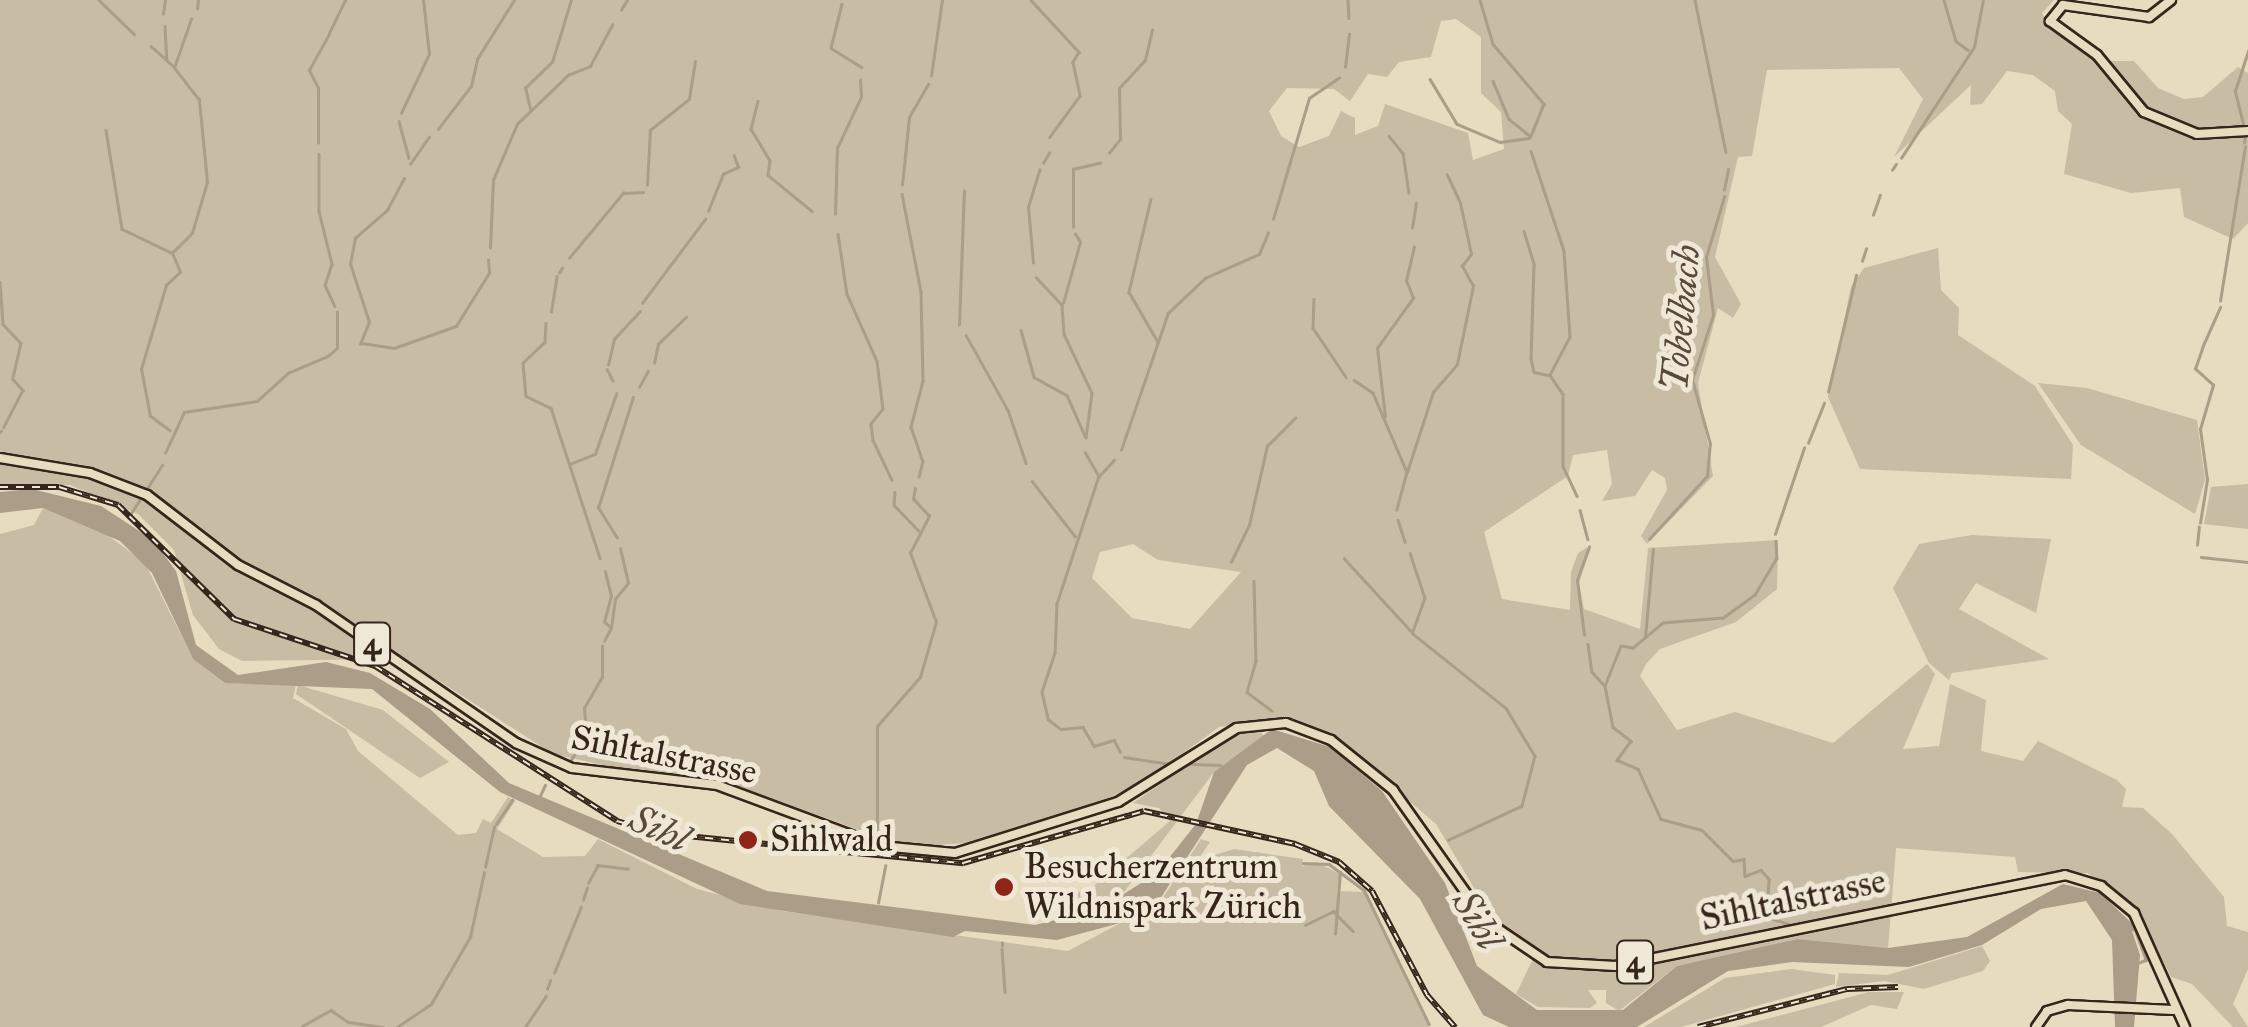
<!DOCTYPE html>
<html>
<head>
<meta charset="utf-8">
<style>
  body { margin:0 }
  #map { position:relative; width:2248px; height:1027px; overflow:hidden; background:#e7dbc0; font-family:"IM FELL Great Primer",serif }
  div>[style] { position:absolute }
  [style*='--x'] { left:calc(var(--x)*1px); top:calc(var(--y)*1px); width:calc(var(--w)*1px); rotate:calc(var(--a)*1deg) }
  .green>* { inset:0; background:#c9bca4 }
  .water>* { inset:0; background:#ab9d88 }
  .stream>* { height:2.5px; margin:-1.25px; padding:0 1.25px; transform-origin:1.25px; border-radius:1.25px; background:#ab9d88 }
  .roads { filter:drop-shadow(2px 0 #36251a) drop-shadow(-2px 0 #36251a) drop-shadow(0 2px #36251a) drop-shadow(0 -2px #36251a) }
  .major>* { height:8px; margin:-4px; padding:0 4px; transform-origin:4px; border-radius:4px; background:#e7dbc0 }
  .rail>* { height:6px; margin-top:-3px; transform-origin:0; background:repeating-linear-gradient(90deg,#efe8d6 0 8px,#36251a 0 16px); box-sizing:border-box; border-block:2px solid #36251a }
  .dots>* { width:28px; height:28px; translate:-50% -50%; box-sizing:border-box; border:5px solid #efe8d6; border-radius:50% }
  span { translate:-50% -50%; white-space:nowrap; text-align:center; line-height:1.15; -webkit-text-stroke:10px #efe8d6; paint-order:stroke }
  .shield-label span { padding:2px 8px; background:#efe8d6; border:2px solid; border-radius:8px; -webkit-text-stroke-width:0 }
  .shield-label { font-size:32px; color:#36251a; font-weight:700 }
  .street-label { font-size:35px; color:#36251a }
  .poi-label { font-size:35px; color:#36251a }
  .left { translate:0 -50%; text-align:left }
  .water-label { font-size:38px; color:#59493b; font-style:italic }
</style>
</head>
<body>
<div id="map">
  <div class="green">
    <i style="clip-path:polygon(evenodd,0 0,2054px 0,2042px 13px,2049px 28px,2097px 61px,2134px 61px,2158px 88px,2184px 99px,2203px 97px,2238px 67px,2248px 73px,2248px 223px,2233px 239px,2184px 217px,2180px 188px,2131px 193px,2064px 174px,2072px 124px,2058px 111px,2055px 91px,2033px 75px,2007px 71px,1982px 104px,1970px 105px,1971px 85px,1894px 157px,1923px 99px,1899px 68px,1767px 70px,1752px 156px,1738px 157px,1715px 257px,1741px 304px,1733px 318px,1718px 308px,1698px 383px,1713px 476px,1647px 544px,1641px 536px,1667px 490px,1665px 478px,1652px 470px,1635px 496px,1602px 501px,1612px 484px,1607px 450px,1573px 455px,1568px 476px,1484px 532px,1502px 599px,1570px 610px,1571px 572px,1578px 553px,1591px 545px,1579px 583px,1584px 609px,1640px 629px,1648px 548px,1778px 540px,1777px 589px,1736px 622px,1660px 649px,1646px 664px,1640px 676px,1677px 730px,1735px 712px,1833px 743px,1927px 664px,1935px 674px,1903px 749px,1939px 746px,1950px 684px,1986px 700px,1981px 751px,2023px 761px,2038px 741px,2117px 780px,2126px 789px,2122px 807px,2143px 808px,2172px 834px,2224px 897px,2227px 926px,2248px 932px,2248px 969px,2233px 1004px,2248px 1027px,2233px 1027px,2192px 984px,2171px 977px,2138px 910px,2087px 873px,2018px 872px,2015px 857px,1896px 848px,1888px 948px,1796px 939px,1677px 966px,1619px 1011px,1606px 1003px,1606px 990px,1588px 990px,1597px 1003px,1590px 1008px,1538px 1007px,1516px 994px,1536px 953px,1496px 925px,1436px 824px,1335px 737px,1287px 716px,1219px 727px,1145px 781px,1085px 809px,982px 842px,907px 847px,711px 777px,635px 772px,553px 754px,405px 659px,242px 661px,219px 649px,193px 615px,174px 550px,138px 514px,70px 485px,0 484px,0 0,1456px 19px,1481px 37px,1481px 93px,1501px 112px,1504px 149px,1473px 160px,1468px 133px,1385px 104px,1378px 126px,1355px 135px,1355px 118px,1341px 111px,1329px 136px,1299px 147px,1281px 136px,1269px 111px,1287px 88px,1334px 89px,1350px 101px,1368px 74px,1387px 77px,1399px 62px,1431px 57px,1441px 21px,1456px 19px,0 0,1133px 544px,1158px 560px,1241px 572px,1190px 629px,1132px 618px,1092px 578px,1100px 552px,1133px 544px)"></i>
    <i style="clip-path:polygon(1938px 248px,1941px 290px,1959px 308px,1958px 335px,2035px 386px,2073px 445px,2071px 479px,1860px 469px,1828px 397px,1851px 287px,1864px 268px)"></i>
    <i style="clip-path:polygon(2038px 383px,2087px 388px,2197px 420px,2205px 480px,2195px 514px,2081px 445px)"></i>
    <i style="clip-path:polygon(2248px 484px,2248px 529px,2204px 524px,2211px 487px)"></i>
    <i style="clip-path:polygon(43px 508px,98px 528px,145px 563px,193px 659px,225px 683px,296px 685px,293px 698px,346px 729px,358px 751px,458px 835px,476px 833px,483px 819px,491px 823px,508px 797px,515px 801px,497px 829px,543px 857px,585px 856px,598px 839px,697px 889px,783px 911px,1068px 951px,1160px 902px,1201px 839px,1210px 842px,1198px 860px,1234px 849px,1303px 859px,1302px 866px,1316px 862px,1340px 874px,1337px 891px,1367px 892px,1429px 1027px,0 1027px,0 534px,34px 525px)"></i>
    <i style="clip-path:polygon(1972px 535px,2051px 539px,2036px 613px,1976px 583px,1959px 609px,2049px 659px,1952px 673px,1949px 680px,1929px 663px,1893px 588px,1919px 544px)"></i>
    <i style="clip-path:polygon(298px 685px,383px 710px,449px 762px,420px 778px,296px 694px)"></i>
    <i style="clip-path:polygon(1258px 729px,1264px 736px,1214px 772px,1118px 900px,1067px 917px,1070px 896px,1095px 885px,1170px 821px,1159px 808px,1133px 803px,1224px 739px)"></i>
    <i style="clip-path:polygon(1982px 946px,1990px 961px,1983px 971px,1924px 989px,1884px 981px,1836px 987px,1839px 973px,1888px 975px)"></i>
    <i style="clip-path:polygon(1791px 969px,1835px 975px,1835px 984px,1681px 1027px,1644px 1027px,1725px 978px)"></i>
    <i style="clip-path:polygon(1869px 992px,1904px 992px,1897px 1009px,1871px 1005px,1821px 1027px,1736px 1027px)"></i>
  </div>
  <div class="water">
    <i style="clip-path:polygon(32px 489px,101px 506px,153px 540px,176px 571px,196px 645px,238px 675px,326px 662px,370px 673px,430px 709px,509px 783px,767px 891px,1035px 925px,1100px 909px,1157px 873px,1196px 824px,1214px 772px,1272px 729px,1330px 747px,1382px 791px,1445px 883px,1477px 966px,1537px 1010px,1623px 1010px,1677px 966px,1797px 939px,1888px 948px,1967px 937px,2063px 884px,2100px 893px,2139px 930px,2145px 942px,2138px 933px,2132px 931px,2140px 955px,2134px 1027px,2115px 1027px,2112px 940px,2086px 901px,2041px 909px,1982px 945px,1909px 967px,1792px 962px,1728px 971px,1637px 1027px,1509px 1027px,1483px 1015px,1420px 899px,1329px 806px,1314px 771px,1277px 748px,1247px 765px,1160px 899px,1120px 923px,1057px 940px,965px 931px,953px 937px,740px 904px,500px 792px,372px 689px,225px 683px,193px 659px,152px 573px,120px 541px,43px 508px,0 513px,0 492px)"></i>
  </div>
  <div class="stream">
    <i style="--x:99;--y:0;--w:49;--a:44.2"></i>
    <i style="--x:1031;--y:0;--w:71;--a:47.3"></i>
    <i style="--x:1079;--y:52;--w:12;--a:121"></i>
    <i style="--x:1073;--y:62;--w:35;--a:78"></i>
    <i style="--x:1080;--y:96;--w:51;--a:126.2"></i>
    <i style="--x:1348;--y:0;--w:18;--a:87"></i>
    <i style="--x:1480;--y:0;--w:46;--a:73.5"></i>
    <i style="--x:1493;--y:44;--w:79;--a:49.6"></i>
    <i style="--x:1544;--y:104;--w:35;--a:112"></i>
    <i style="--x:1695;--y:0;--w:155;--a:78.5"></i>
    <i style="--x:1944;--y:0;--w:43;--a:73.7"></i>
    <i style="--x:1956;--y:41;--w:15;--a:37"></i>
    <i style="--x:842;--y:4;--w:45;--a:104"></i>
    <i style="--x:831;--y:48;--w:36;--a:32"></i>
    <i style="--x:197;--y:9;--w:9;--a:-84"></i>
    <i style="--x:621;--y:10;--w:12;--a:-59"></i>
    <i style="--x:163;--y:14;--w:14;--a:-82"></i>
    <i style="--x:165;--y:26;--w:33;--a:87"></i>
    <i style="--x:329;--y:33;--w:37;--a:-64"></i>
    <i style="--x:151;--y:46;--w:28;--a:42"></i>
    <i style="--x:1345;--y:67;--w:33;--a:-83"></i>
    <i style="--x:931;--y:76;--w:77;--a:-81.8"></i>
    <i style="--x:1430;--y:79;--w:52;--a:59"></i>
    <i style="--x:1457;--y:124;--w:47;--a:22.7"></i>
    <i style="--x:1500;--y:142;--w:29;--a:-8"></i>
    <i style="--x:1493;--y:81;--w:41;--a:67.2"></i>
    <i style="--x:1509;--y:119;--w:27;--a:39"></i>
    <i style="--x:758;--y:101;--w:29;--a:104"></i>
    <i style="--x:751;--y:129;--w:37;--a:59"></i>
    <i style="--x:770;--y:161;--w:14;--a:98"></i>
    <i style="--x:768;--y:175;--w:57;--a:39.3"></i>
    <i style="--x:530;--y:109;--w:22;--a:-103"></i>
    <i style="--x:525;--y:88;--w:37;--a:-44"></i>
    <i style="--x:552;--y:62;--w:65;--a:-73"></i>
    <i style="--x:401;--y:113;--w:65;--a:-64.6"></i>
    <i style="--x:429;--y:54;--w:54;--a:-96.3"></i>
    <i style="--x:399;--y:121;--w:38;--a:75"></i>
    <i style="--x:2243;--y:124;--w:34;--a:-104"></i>
    <i style="--x:2235;--y:91;--w:42;--a:-72"></i>
    <i style="--x:438;--y:129;--w:54;--a:-52.5"></i>
    <i style="--x:471;--y:86;--w:28;--a:-77"></i>
    <i style="--x:477;--y:59;--w:70;--a:-57.9"></i>
    <i style="--x:106;--y:130;--w:100;--a:80.8"></i>
    <i style="--x:122;--y:229;--w:55;--a:25.6"></i>
    <i style="--x:1389;--y:136;--w:22;--a:51"></i>
    <i style="--x:1403;--y:153;--w:40;--a:81.5"></i>
    <i style="--x:318;--y:143;--w:55;--a:-90"></i>
    <i style="--x:318;--y:88;--w:20;--a:-117"></i>
    <i style="--x:309;--y:70;--w:41;--a:-60.9"></i>
    <i style="--x:2244;--y:143;--w:7;--a:-82"></i>
    <i style="--x:1531;--y:151;--w:105;--a:71.7"></i>
    <i style="--x:1564;--y:251;--w:86;--a:86"></i>
    <i style="--x:1570;--y:337;--w:43;--a:117.8"></i>
    <i style="--x:1550;--y:375;--w:23;--a:56"></i>
    <i style="--x:1563;--y:394;--w:72;--a:90"></i>
    <i style="--x:1563;--y:466;--w:33;--a:65"></i>
    <i style="--x:1109;--y:153;--w:18;--a:-52"></i>
    <i style="--x:1120;--y:139;--w:51;--a:-91.1"></i>
    <i style="--x:1119;--y:88;--w:38;--a:-47"></i>
    <i style="--x:1145;--y:60;--w:31;--a:-77"></i>
    <i style="--x:319;--y:154;--w:57;--a:90"></i>
    <i style="--x:319;--y:211;--w:55;--a:76.2"></i>
    <i style="--x:332;--y:264;--w:22;--a:108"></i>
    <i style="--x:325;--y:285;--w:23;--a:65"></i>
    <i style="--x:1901;--y:158;--w:133;--a:-56.7"></i>
    <i style="--x:1974;--y:47;--w:48;--a:-79.2"></i>
    <i style="--x:1043;--y:163;--w:12;--a:-59"></i>
    <i style="--x:410;--y:164;--w:33;--a:-55"></i>
    <i style="--x:1892;--y:170;--w:7;--a:-56"></i>
    <i style="--x:647;--y:185;--w:55;--a:-86.9"></i>
    <i style="--x:650;--y:130;--w:50;--a:-38.5"></i>
    <i style="--x:689;--y:99;--w:38;--a:-81"></i>
    <i style="--x:902;--y:185;--w:68;--a:-84.1"></i>
    <i style="--x:909;--y:117;--w:38;--a:-60"></i>
    <i style="--x:1724;--y:190;--w:21;--a:-79"></i>
    <i style="--x:902;--y:194;--w:100;--a:79"></i>
    <i style="--x:921;--y:292;--w:89;--a:88.7"></i>
    <i style="--x:923;--y:381;--w:48;--a:104.6"></i>
    <i style="--x:911;--y:427;--w:36;--a:71"></i>
    <i style="--x:923;--y:461;--w:16;--a:104"></i>
    <i style="--x:1151;--y:199;--w:96;--a:103.3"></i>
    <i style="--x:1129;--y:292;--w:58;--a:59.9"></i>
    <i style="--x:708;--y:211;--w:40;--a:-68"></i>
    <i style="--x:723;--y:174;--w:17;--a:-25"></i>
    <i style="--x:738;--y:167;--w:12;--a:-110"></i>
    <i style="--x:835;--y:214;--w:66;--a:-88.3"></i>
    <i style="--x:837;--y:148;--w:56;--a:-64.8"></i>
    <i style="--x:861;--y:97;--w:17;--a:-93"></i>
    <i style="--x:1873;--y:215;--w:21;--a:-71"></i>
    <i style="--x:1273;--y:219;--w:126;--a:-73.4"></i>
    <i style="--x:1309;--y:98;--w:36;--a:-34"></i>
    <i style="--x:1073;--y:227;--w:58;--a:-90"></i>
    <i style="--x:1073;--y:169;--w:28;--a:-13"></i>
    <i style="--x:1412;--y:228;--w:25;--a:-81"></i>
    <i style="--x:1524;--y:231;--w:34;--a:73"></i>
    <i style="--x:1534;--y:264;--w:95;--a:91.8"></i>
    <i style="--x:1531;--y:359;--w:13;--a:77"></i>
    <i style="--x:1534;--y:372;--w:14;--a:12"></i>
    <i style="--x:838;--y:234;--w:61;--a:81.5"></i>
    <i style="--x:847;--y:294;--w:73;--a:65.9"></i>
    <i style="--x:877;--y:361;--w:48;--a:82.9"></i>
    <i style="--x:883;--y:409;--w:19;--a:129"></i>
    <i style="--x:871;--y:424;--w:16;--a:83"></i>
    <i style="--x:873;--y:440;--w:44;--a:64.6"></i>
    <i style="--x:490;--y:248;--w:68;--a:-87.5"></i>
    <i style="--x:493;--y:180;--w:61;--a:-66.8"></i>
    <i style="--x:517;--y:124;--w:71;--a:-43.9"></i>
    <i style="--x:568;--y:75;--w:24;--a:-22"></i>
    <i style="--x:590;--y:66;--w:47;--a:-61.8"></i>
    <i style="--x:569;--y:258;--w:85;--a:-50.3"></i>
    <i style="--x:623;--y:193;--w:20;--a:-3"></i>
    <i style="--x:1862;--y:261;--w:13;--a:-72"></i>
    <i style="--x:1033;--y:263;--w:56;--a:-95.1"></i>
    <i style="--x:1028;--y:207;--w:39;--a:-73"></i>
    <i style="--x:559;--y:273;--w:6;--a:-59"></i>
    <i style="--x:1036;--y:277;--w:38;--a:47"></i>
    <i style="--x:1062;--y:305;--w:29;--a:86"></i>
    <i style="--x:1064;--y:334;--w:65;--a:64.6"></i>
    <i style="--x:1092;--y:393;--w:45;--a:97.6"></i>
    <i style="--x:0;--y:282;--w:42;--a:85.9"></i>
    <i style="--x:3;--y:324;--w:26;--a:47"></i>
    <i style="--x:21;--y:343;--w:37;--a:103"></i>
    <i style="--x:13;--y:379;--w:15;--a:48"></i>
    <i style="--x:23;--y:390;--w:42;--a:117.2"></i>
    <i style="--x:1314;--y:299;--w:29;--a:92"></i>
    <i style="--x:1313;--y:328;--w:59;--a:56"></i>
    <i style="--x:2220;--y:301;--w:156;--a:-80.8"></i>
    <i style="--x:642;--y:303;--w:105;--a:-53.1"></i>
    <i style="--x:1063;--y:303;--w:63;--a:-74.4"></i>
    <i style="--x:1080;--y:242;--w:9;--a:-122"></i>
    <i style="--x:551;--y:312;--w:36;--a:-81"></i>
    <i style="--x:546;--y:323;--w:19;--a:93"></i>
    <i style="--x:545;--y:342;--w:30;--a:136"></i>
    <i style="--x:523;--y:363;--w:33;--a:85"></i>
    <i style="--x:526;--y:396;--w:28;--a:26"></i>
    <i style="--x:551;--y:408;--w:158;--a:71.9"></i>
    <i style="--x:959;--y:325;--w:134;--a:-87.9"></i>
    <i style="--x:1021;--y:330;--w:49;--a:74.5"></i>
    <i style="--x:1034;--y:377;--w:38;--a:29"></i>
    <i style="--x:1067;--y:395;--w:45;--a:66.3"></i>
    <i style="--x:966;--y:335;--w:86;--a:60.8"></i>
    <i style="--x:1008;--y:410;--w:56;--a:71.2"></i>
    <i style="--x:2205;--y:341;--w:37;--a:-66"></i>
    <i style="--x:362;--y:343;--w:32;--a:9"></i>
    <i style="--x:394;--y:348;--w:66;--a:-19.5"></i>
    <i style="--x:456;--y:326;--w:62;--a:-58.1"></i>
    <i style="--x:489;--y:273;--w:13;--a:-94"></i>
    <i style="--x:360;--y:344;--w:24;--a:-68"></i>
    <i style="--x:369;--y:322;--w:61;--a:-108.1"></i>
    <i style="--x:350;--y:264;--w:26;--a:-79"></i>
    <i style="--x:355;--y:238;--w:43;--a:-41.2"></i>
    <i style="--x:387;--y:210;--w:36;--a:-62"></i>
    <i style="--x:654;--y:363;--w:19;--a:-78"></i>
    <i style="--x:658;--y:344;--w:39;--a:-44"></i>
    <i style="--x:608;--y:365;--w:27;--a:-77"></i>
    <i style="--x:614;--y:339;--w:38;--a:-47"></i>
    <i style="--x:607;--y:369;--w:13;--a:63"></i>
    <i style="--x:1354;--y:380;--w:23;--a:34"></i>
    <i style="--x:1373;--y:393;--w:86;--a:66.7"></i>
    <i style="--x:1407;--y:472;--w:39;--a:105"></i>
    <i style="--x:639;--y:387;--w:18;--a:-61"></i>
    <i style="--x:1828;--y:392;--w:120;--a:-76.5"></i>
    <i style="--x:1385;--y:417;--w:69;--a:-96.6"></i>
    <i style="--x:1377;--y:348;--w:62;--a:-54.2"></i>
    <i style="--x:1413;--y:298;--w:18;--a:-112"></i>
    <i style="--x:1406;--y:281;--w:35;--a:-77"></i>
    <i style="--x:170;--y:431;--w:25;--a:-143"></i>
    <i style="--x:150;--y:416;--w:48;--a:-100.8"></i>
    <i style="--x:141;--y:369;--w:88;--a:-73.4"></i>
    <i style="--x:166;--y:285;--w:19;--a:-43"></i>
    <i style="--x:180;--y:272;--w:21;--a:-113"></i>
    <i style="--x:172;--y:253;--w:28;--a:-45"></i>
    <i style="--x:192;--y:233;--w:53;--a:-73.6"></i>
    <i style="--x:207;--y:182;--w:82;--a:-95.6"></i>
    <i style="--x:199;--y:100;--w:41;--a:-128"></i>
    <i style="--x:174;--y:68;--w:52;--a:-70.9"></i>
    <i style="--x:0;--y:432;--w:1;--a:-45"></i>
    <i style="--x:1808;--y:443;--w:43;--a:-68.2"></i>
    <i style="--x:1121;--y:450;--w:145;--a:-71.1"></i>
    <i style="--x:1168;--y:313;--w:51;--a:-43.4"></i>
    <i style="--x:1205;--y:278;--w:59;--a:-24"></i>
    <i style="--x:1259;--y:254;--w:23;--a:-67"></i>
    <i style="--x:1085;--y:452;--w:28;--a:60"></i>
    <i style="--x:1099;--y:476;--w:135;--a:108.2"></i>
    <i style="--x:1057;--y:604;--w:49;--a:92.3"></i>
    <i style="--x:1055;--y:653;--w:41;--a:108.4"></i>
    <i style="--x:1042;--y:692;--w:28;--a:77"></i>
    <i style="--x:1048;--y:719;--w:16;--a:38"></i>
    <i style="--x:1061;--y:729;--w:22;--a:-5"></i>
    <i style="--x:1083;--y:727;--w:22;--a:60"></i>
    <i style="--x:1094;--y:746;--w:21;--a:-17"></i>
    <i style="--x:1114;--y:740;--w:13;--a:61"></i>
    <i style="--x:165;--y:453;--w:45;--a:-65.1"></i>
    <i style="--x:184;--y:412;--w:74;--a:-8.6"></i>
    <i style="--x:257;--y:401;--w:42;--a:-42.1"></i>
    <i style="--x:288;--y:373;--w:43;--a:-23"></i>
    <i style="--x:328;--y:356;--w:12;--a:-42"></i>
    <i style="--x:337;--y:348;--w:36;--a:-90"></i>
    <i style="--x:570;--y:464;--w:27;--a:-22"></i>
    <i style="--x:595;--y:454;--w:64;--a:-70.7"></i>
    <i style="--x:1407;--y:472;--w:84;--a:-72"></i>
    <i style="--x:1433;--y:392;--w:37;--a:-49"></i>
    <i style="--x:1457;--y:364;--w:80;--a:-78.4"></i>
    <i style="--x:1473;--y:286;--w:23;--a:-119"></i>
    <i style="--x:1462;--y:266;--w:15;--a:-53"></i>
    <i style="--x:1471;--y:254;--w:52;--a:-102.2"></i>
    <i style="--x:1460;--y:203;--w:31;--a:-115"></i>
    <i style="--x:1099;--y:476;--w:22;--a:-47"></i>
    <i style="--x:1032;--y:481;--w:70;--a:52"></i>
    <i style="--x:895;--y:492;--w:13;--a:94"></i>
    <i style="--x:894;--y:505;--w:35;--a:46"></i>
    <i style="--x:1580;--y:510;--w:30;--a:75"></i>
    <i style="--x:128;--y:518;--w:63;--a:-57.3"></i>
    <i style="--x:1398;--y:520;--w:23;--a:72"></i>
    <i style="--x:2200;--y:523;--w:44;--a:-80.8"></i>
    <i style="--x:2207;--y:480;--w:51;--a:-97.8"></i>
    <i style="--x:2200;--y:429;--w:46;--a:-73.5"></i>
    <i style="--x:2213;--y:385;--w:24;--a:-138"></i>
    <i style="--x:2195;--y:369;--w:28;--a:-71"></i>
    <i style="--x:1775;--y:534;--w:91;--a:-71.4"></i>
    <i style="--x:617;--y:538;--w:36;--a:-122"></i>
    <i style="--x:598;--y:508;--w:116;--a:-72.5"></i>
    <i style="--x:1649;--y:539;--w:86;--a:-47.4"></i>
    <i style="--x:1707;--y:476;--w:32;--a:-85"></i>
    <i style="--x:1710;--y:444;--w:66;--a:-105.7"></i>
    <i style="--x:1692;--y:380;--w:68;--a:-72.1"></i>
    <i style="--x:1713;--y:315;--w:58;--a:-96.9"></i>
    <i style="--x:1706;--y:257;--w:63;--a:-73.3"></i>
    <i style="--x:1776;--y:541;--w:17;--a:87"></i>
    <i style="--x:1777;--y:558;--w:43;--a:120.7"></i>
    <i style="--x:1755;--y:595;--w:39;--a:144"></i>
    <i style="--x:1723;--y:618;--w:60;--a:175.2"></i>
    <i style="--x:1663;--y:623;--w:39;--a:140"></i>
    <i style="--x:1633;--y:648;--w:12;--a:-171"></i>
    <i style="--x:1621;--y:646;--w:43;--a:111.8"></i>
    <i style="--x:1605;--y:686;--w:42;--a:79"></i>
    <i style="--x:1613;--y:727;--w:23;--a:38"></i>
    <i style="--x:1631;--y:741;--w:24;--a:126"></i>
    <i style="--x:1617;--y:760;--w:23;--a:23"></i>
    <i style="--x:1638;--y:769;--w:55;--a:65.3"></i>
    <i style="--x:1661;--y:819;--w:42;--a:15"></i>
    <i style="--x:1702;--y:830;--w:44;--a:45"></i>
    <i style="--x:1733;--y:861;--w:11;--a:-10"></i>
    <i style="--x:1744;--y:859;--w:17;--a:87"></i>
    <i style="--x:1745;--y:876;--w:17;--a:-21"></i>
    <i style="--x:1761;--y:870;--w:12;--a:48"></i>
    <i style="--x:1769;--y:879;--w:38;--a:93"></i>
    <i style="--x:1767;--y:917;--w:22;--a:18"></i>
    <i style="--x:2197;--y:545;--w:18;--a:-84"></i>
    <i style="--x:1410;--y:553;--w:47;--a:71.6"></i>
    <i style="--x:1425;--y:598;--w:37;--a:110"></i>
    <i style="--x:1412;--y:633;--w:120;--a:38.6"></i>
    <i style="--x:1506;--y:708;--w:56;--a:58.9"></i>
    <i style="--x:1535;--y:756;--w:52;--a:104.6"></i>
    <i style="--x:1522;--y:806;--w:81;--a:155"></i>
    <i style="--x:2201;--y:557;--w:47;--a:6.1"></i>
    <i style="--x:1344;--y:558;--w:98;--a:47.5"></i>
    <i style="--x:1231;--y:562;--w:41;--a:-64.1"></i>
    <i style="--x:1249;--y:525;--w:81;--a:-77.2"></i>
    <i style="--x:1267;--y:446;--w:40;--a:-45"></i>
    <i style="--x:1254;--y:581;--w:80;--a:88.6"></i>
    <i style="--x:1256;--y:661;--w:32;--a:106"></i>
    <i style="--x:1247;--y:692;--w:31;--a:37"></i>
    <i style="--x:611;--y:628;--w:29;--a:-82"></i>
    <i style="--x:615;--y:599;--w:21;--a:-51"></i>
    <i style="--x:628;--y:583;--w:35;--a:-103"></i>
    <i style="--x:1584;--y:635;--w:55;--a:-97.3"></i>
    <i style="--x:1577;--y:580;--w:35;--a:-70"></i>
    <i style="--x:1645;--y:637;--w:88;--a:-84.8"></i>
    <i style="--x:604;--y:641;--w:15;--a:-62"></i>
    <i style="--x:611;--y:628;--w:9;--a:-139"></i>
    <i style="--x:604;--y:622;--w:27;--a:-75"></i>
    <i style="--x:611;--y:596;--w:25;--a:-104"></i>
    <i style="--x:1588;--y:644;--w:28;--a:82"></i>
    <i style="--x:1592;--y:672;--w:19;--a:47"></i>
    <i style="--x:586;--y:736;--w:28;--a:-94"></i>
    <i style="--x:584;--y:708;--w:36;--a:-60"></i>
    <i style="--x:602;--y:677;--w:31;--a:-90"></i>
    <i style="--x:1124;--y:757;--w:48;--a:8.5"></i>
    <i style="--x:570;--y:761;--w:23;--a:-56"></i>
    <i style="--x:1191;--y:764;--w:29;--a:2"></i>
    <i style="--x:539;--y:798;--w:14;--a:-65"></i>
    <i style="--x:496;--y:824;--w:29;--a:-56"></i>
    <i style="--x:877;--y:840;--w:114;--a:-90"></i>
    <i style="--x:877;--y:726;--w:65;--a:-48.7"></i>
    <i style="--x:920;--y:677;--w:57;--a:-73.8"></i>
    <i style="--x:936;--y:622;--w:74;--a:-110.6"></i>
    <i style="--x:910;--y:553;--w:42;--a:-62.8"></i>
    <i style="--x:929;--y:516;--w:23;--a:-133"></i>
    <i style="--x:913;--y:499;--w:11;--a:-80"></i>
    <i style="--x:1303;--y:863;--w:26;--a:2"></i>
    <i style="--x:1329;--y:864;--w:44;--a:36.6"></i>
    <i style="--x:1364;--y:890;--w:149;--a:64.1"></i>
    <i style="--x:597;--y:865;--w:31;--a:7"></i>
    <i style="--x:485;--y:867;--w:41;--a:-77.3"></i>
    <i style="--x:588;--y:883;--w:18;--a:-61"></i>
    <i style="--x:583;--y:900;--w:13;--a:-72"></i>
    <i style="--x:878;--y:903;--w:38;--a:-79"></i>
    <i style="--x:1334;--y:912;--w:27;--a:45"></i>
    <i style="--x:1305;--y:925;--w:32;--a:-26"></i>
    <i style="--x:2136;--y:932;--w:30;--a:70"></i>
    <i style="--x:2146;--y:960;--w:10;--a:156"></i>
    <i style="--x:1335;--y:934;--w:62;--a:-85.4"></i>
    <i style="--x:1002;--y:946;--w:3;--a:-90"></i>
    <i style="--x:1002;--y:949;--w:43;--a:86"></i>
    <i style="--x:554;--y:973;--w:71;--a:-67.8"></i>
    <i style="--x:547;--y:989;--w:9;--a:-69"></i>
    <i style="--x:302;--y:1026;--w:33;--a:-29"></i>
    <i style="--x:331;--y:1010;--w:21;--a:35"></i>
    <i style="--x:348;--y:1022;--w:35;--a:8"></i>
    <i style="--x:397;--y:1027;--w:41;--a:-34.1"></i>
    <i style="--x:431;--y:1004;--w:78;--a:-59.8"></i>
    <i style="--x:470;--y:937;--w:66;--a:-77.8"></i>
    <i style="--x:525;--y:1027;--w:37;--a:-56"></i>
  </div>
  <div class="roads">
    <div class="major">
      <i style="--x:2171;--y:0;--w:28;--a:142"></i>
      <i style="--x:2149;--y:17;--w:87;--a:-172.1"></i>
      <i style="--x:2063;--y:5;--w:21;--a:129"></i>
      <i style="--x:2050;--y:21;--w:58;--a:35.9"></i>
      <i style="--x:2097;--y:55;--w:74;--a:50.5"></i>
      <i style="--x:2144;--y:112;--w:57;--a:22.5"></i>
      <i style="--x:2197;--y:134;--w:51;--a:-3.4"></i>
      <i style="--x:0;--y:458;--w:91;--a:9.5"></i>
      <i style="--x:90;--y:473;--w:61;--a:21.1"></i>
      <i style="--x:147;--y:495;--w:115;--a:37.6"></i>
      <i style="--x:238;--y:565;--w:88;--a:27.1"></i>
      <i style="--x:316;--y:605;--w:243;--a:34.6"></i>
      <i style="--x:516;--y:743;--w:61;--a:24.1"></i>
      <i style="--x:572;--y:768;--w:146;--a:6.7"></i>
      <i style="--x:717;--y:785;--w:175;--a:20.4"></i>
      <i style="--x:881;--y:846;--w:74;--a:5.4"></i>
      <i style="--x:955;--y:853;--w:171;--a:-17.4"></i>
      <i style="--x:1118;--y:802;--w:140;--a:-31.9"></i>
      <i style="--x:1237;--y:728;--w:49;--a:-5.8"></i>
      <i style="--x:1286;--y:723;--w:48;--a:20.7"></i>
      <i style="--x:1331;--y:740;--w:80;--a:38.9"></i>
      <i style="--x:1393;--y:790;--w:159;--a:54.7"></i>
      <i style="--x:1485;--y:920;--w:75;--a:34.1"></i>
      <i style="--x:1547;--y:962;--w:68;--a:3.4"></i>
      <i style="--x:1615;--y:966;--w:459;--a:-11.4"></i>
      <i style="--x:2065;--y:875;--w:38;--a:17"></i>
      <i style="--x:2101;--y:886;--w:43;--a:39.3"></i>
      <i style="--x:2134;--y:913;--w:125;--a:65.9"></i>
      <i style="--x:2036;--y:1027;--w:19;--a:-55"></i>
      <i style="--x:2047;--y:1011;--w:22;--a:-16"></i>
      <i style="--x:2068;--y:1005;--w:105;--a:2.7"></i>
    </div>
  </div>
  <div class="rail">
    <i style="--x:0;--y:487;--w:59;--a:0"></i>
    <i style="--x:59;--y:487;--w:62;--a:17"></i>
    <i style="--x:118;--y:505;--w:163;--a:44.5"></i>
    <i style="--x:234;--y:619;--w:149;--a:18.4"></i>
    <i style="--x:375;--y:666;--w:287;--a:32.6"></i>
    <i style="--x:617;--y:821;--w:42;--a:16.7"></i>
    <i style="--x:657;--y:833;--w:193;--a:5.7"></i>
    <i style="--x:835;--y:851;--w:129;--a:5.4"></i>
    <i style="--x:963;--y:863;--w:188;--a:-16"></i>
    <i style="--x:1144;--y:811;--w:155;--a:12.3"></i>
    <i style="--x:1295;--y:844;--w:48;--a:22.2"></i>
    <i style="--x:1339;--y:862;--w:44;--a:41.3"></i>
    <i style="--x:1372;--y:891;--w:118;--a:62.1"></i>
    <i style="--x:1427;--y:995;--w:43;--a:48.8"></i>
    <i style="--x:1698;--y:1027;--w:154;--a:-14.3"></i>
    <i style="--x:1847;--y:989;--w:51;--a:-2.2"></i>
  </div>
  <div class="dots">
    <i style="left:748px;top:840px;background:#8f2418"></i>
    <i style="left:1004px;top:887px;background:#8f2418"></i>
  </div>
  <div class="shield-label">
    <span style="left:372px;top:644px">4</span>
    <span style="left:1635px;top:962px">4</span>
  </div>
  <div class="street-label">
    <span style="left:664px;top:755px;rotate:11deg">Sihltalstrasse</span>
    <span style="left:1793px;top:900px;rotate:-12deg">Sihltalstrasse</span>
  </div>
  <div class="poi-label">
    <span class="left" style="left:770px;top:840px">Sihlwald</span>
    <span class="left" style="left:1024px;top:887px">Besucherzentrum<br>Wildnispark Zürich</span>
  </div>
  <div class="water-label">
    <span style="left:1681px;top:318px;rotate:-85deg">Tobelbach</span>
    <span style="left:659px;top:829px;rotate:25deg">Sihl</span>
    <span style="left:1477px;top:920px;rotate:60deg">Sihl</span>
  </div>
</div>
</body>
</html>
